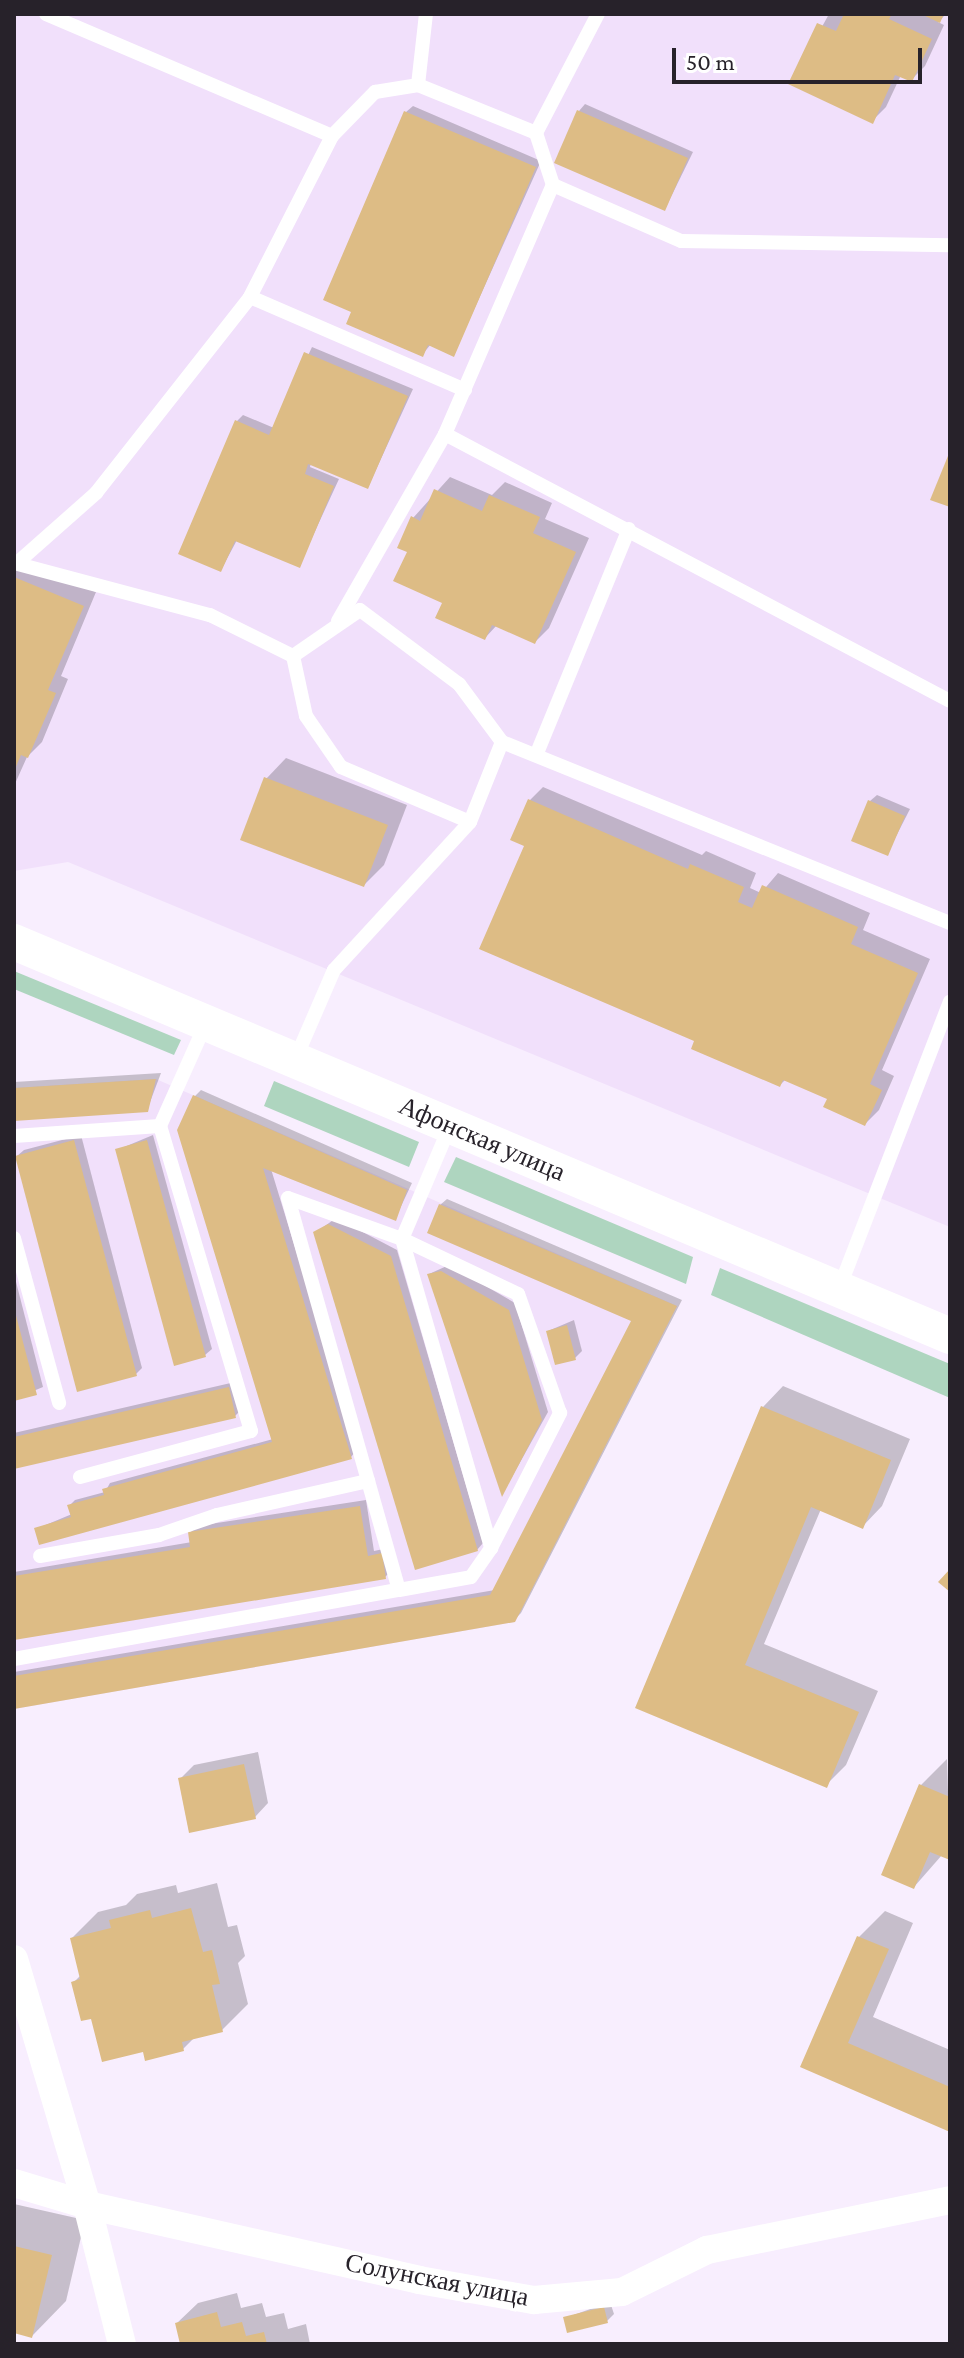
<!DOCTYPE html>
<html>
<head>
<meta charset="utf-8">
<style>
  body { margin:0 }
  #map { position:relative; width:964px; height:2358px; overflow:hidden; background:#f8eefe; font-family:"Crimson Pro",serif }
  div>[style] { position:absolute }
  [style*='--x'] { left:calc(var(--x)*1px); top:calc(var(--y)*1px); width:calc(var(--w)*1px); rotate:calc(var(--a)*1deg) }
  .built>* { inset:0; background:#f1e0fb }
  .green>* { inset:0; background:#aed5bf }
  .shadow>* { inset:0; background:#0003 }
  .building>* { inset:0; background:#ddbc85 }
  .service>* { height:14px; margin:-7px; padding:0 7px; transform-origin:7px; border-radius:7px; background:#fff }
  .minor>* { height:28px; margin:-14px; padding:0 14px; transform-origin:14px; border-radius:14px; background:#fff }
  .tertiary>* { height:36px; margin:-18px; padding:0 18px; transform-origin:18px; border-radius:18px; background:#fff }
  span { translate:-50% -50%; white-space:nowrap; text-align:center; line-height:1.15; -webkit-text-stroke:6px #fff; paint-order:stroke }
  .street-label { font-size:26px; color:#27222a }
  .frame { position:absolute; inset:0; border:16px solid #27222a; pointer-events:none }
  .scale { position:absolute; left:672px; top:48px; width:250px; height:36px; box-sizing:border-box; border:4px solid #27222a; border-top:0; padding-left:10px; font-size:24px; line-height:28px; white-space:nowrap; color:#27222a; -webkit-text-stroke:6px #fff; paint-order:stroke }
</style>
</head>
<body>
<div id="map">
  <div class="built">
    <i style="clip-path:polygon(14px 14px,950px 14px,950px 1227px,68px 862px,14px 871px)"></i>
    <i style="clip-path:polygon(156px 1079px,677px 1306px,515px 1622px,14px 1709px,14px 1088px)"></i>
  </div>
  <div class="green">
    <i style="clip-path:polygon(14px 971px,181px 1040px,174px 1055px,14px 989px)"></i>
    <i style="clip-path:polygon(274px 1081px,419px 1142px,409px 1167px,264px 1106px)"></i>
    <i style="clip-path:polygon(456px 1157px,693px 1257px,686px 1284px,444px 1182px)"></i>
    <i style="clip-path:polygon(720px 1268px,950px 1364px,950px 1398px,711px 1295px)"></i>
  </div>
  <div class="shadow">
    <i style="clip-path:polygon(829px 14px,845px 16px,946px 14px,938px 22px,944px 25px,925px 66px,911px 80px,901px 75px,886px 107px,872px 121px,791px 83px)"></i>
    <i style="clip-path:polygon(585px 104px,693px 152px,665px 209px,579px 111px)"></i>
    <i style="clip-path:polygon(413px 106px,541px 161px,454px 354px,431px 344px,422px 355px,406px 112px)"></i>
    <i style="clip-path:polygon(312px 347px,413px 389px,368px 487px,311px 463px,310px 467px,339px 479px,299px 566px,237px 540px,221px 570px,236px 422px,243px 415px,274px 428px)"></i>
    <i style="clip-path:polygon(450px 477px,492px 495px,505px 482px,552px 503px,545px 519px,589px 538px,549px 628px,535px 642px,497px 625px,485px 638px,444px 602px,409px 551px,413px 518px)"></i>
    <i style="clip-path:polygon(19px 560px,96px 592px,61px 676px,68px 679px,42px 742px,27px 757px,14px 786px,14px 565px)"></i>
    <i style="clip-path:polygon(286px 758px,407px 805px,384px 865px,364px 885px,266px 779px)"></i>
    <i style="clip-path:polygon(543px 787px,702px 855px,706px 851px,756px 873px,750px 888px,761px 893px,778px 873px,870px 913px,863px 930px,930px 959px,882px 1070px,894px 1076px,879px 1110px,865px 1124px,830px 1098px,786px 1079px,780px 1085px,697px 1040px,526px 845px,530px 800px)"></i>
    <i style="clip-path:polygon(877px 795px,910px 809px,887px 854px,870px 801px)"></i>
    <i style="clip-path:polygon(161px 1073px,147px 1110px,14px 1119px,14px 1082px)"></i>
    <i style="clip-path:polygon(201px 1090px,412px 1183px,395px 1219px,271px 1169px,357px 1450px,351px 1457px,36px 1529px,72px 1514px,69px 1506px,75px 1500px,105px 1492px,110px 1483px,273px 1439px,195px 1096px)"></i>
    <i style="clip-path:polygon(81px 1135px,142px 1368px,136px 1374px,17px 1156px,24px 1150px)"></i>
    <i style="clip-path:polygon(153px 1135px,212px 1349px,205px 1355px,117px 1150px)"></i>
    <i style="clip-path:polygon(447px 1199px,682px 1300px,521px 1613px,514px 1620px,14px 1706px,14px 1672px,495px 1590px,634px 1320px,440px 1205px)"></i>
    <i style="clip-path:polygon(336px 1218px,397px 1250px,483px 1543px,477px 1550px,315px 1233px)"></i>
    <i style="clip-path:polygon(449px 1265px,515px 1303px,548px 1412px,503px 1493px,429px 1274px)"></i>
    <i style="clip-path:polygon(14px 1274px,43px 1387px,14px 1399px)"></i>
    <i style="clip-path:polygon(574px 1320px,582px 1351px,575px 1358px,548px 1331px)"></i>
    <i style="clip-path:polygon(235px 1382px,242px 1409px,235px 1416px,14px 1467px,14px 1433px)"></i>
    <i style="clip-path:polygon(783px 1386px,910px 1439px,882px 1506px,862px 1527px,821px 1509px,764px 1644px,878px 1691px,846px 1765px,826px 1785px,637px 1707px,763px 1407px)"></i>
    <i style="clip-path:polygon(366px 1500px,374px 1551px,388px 1548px,391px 1571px,385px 1577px,14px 1638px,14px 1572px,192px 1542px,190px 1533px,197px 1526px)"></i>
    <i style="clip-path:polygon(258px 1752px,268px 1803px,255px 1817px,180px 1779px,194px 1765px)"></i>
    <i style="clip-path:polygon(947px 1759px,950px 1858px,942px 1855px,914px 1887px,921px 1785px)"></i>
    <i style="clip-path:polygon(217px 1883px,228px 1927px,237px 1925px,245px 1956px,238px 1963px,248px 2004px,222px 2030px,196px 2036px,183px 2049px,144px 2050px,92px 2016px,73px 1983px,81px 1975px,72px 1938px,98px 1912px,126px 1905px,137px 1894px,176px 1885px,178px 1893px)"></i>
    <i style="clip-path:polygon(885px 1911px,913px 1923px,873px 2017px,950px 2050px,950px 2130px,803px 2066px,859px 1937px)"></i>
    <i style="clip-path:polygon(14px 2204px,85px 2220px,66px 2301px,32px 2336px,14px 2331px)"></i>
    <i style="clip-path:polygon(237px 2293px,241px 2308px,262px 2303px,266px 2317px,284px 2313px,288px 2329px,306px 2324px,310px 2344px,183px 2344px,177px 2323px,198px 2303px)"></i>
    <i style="clip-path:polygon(610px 2302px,614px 2314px,607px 2321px,565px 2318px)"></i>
  </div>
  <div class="building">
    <i style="clip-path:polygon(844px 14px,892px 14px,889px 19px,932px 39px,912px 82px,895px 75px,873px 124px,788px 84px,817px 23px,836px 31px)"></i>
    <i style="clip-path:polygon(921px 14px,944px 14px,940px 23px)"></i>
    <i style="clip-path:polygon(577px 110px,688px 158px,665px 211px,554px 163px)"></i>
    <i style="clip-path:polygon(404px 111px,536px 167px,454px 357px,428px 345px,423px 357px,346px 324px,351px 312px,323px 300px)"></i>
    <i style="clip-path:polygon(304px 352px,408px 396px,368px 489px,308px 464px,305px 474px,334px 486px,300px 568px,235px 541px,221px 572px,178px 554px,235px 420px,269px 435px)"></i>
    <i style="clip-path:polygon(950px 451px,950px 507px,930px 500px)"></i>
    <i style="clip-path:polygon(434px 489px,482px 511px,489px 495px,540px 517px,533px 533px,576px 552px,535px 644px,492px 625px,485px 640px,435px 618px,442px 603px,393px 581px,407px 552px,397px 548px,411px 516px,420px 521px)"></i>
    <i style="clip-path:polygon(14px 577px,84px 606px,48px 690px,56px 693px,28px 758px,21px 755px,14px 771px)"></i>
    <i style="clip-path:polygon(264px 777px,388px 825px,364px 887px,240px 840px)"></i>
    <i style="clip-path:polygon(528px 799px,688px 869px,690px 864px,744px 887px,738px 902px,752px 908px,762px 885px,858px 927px,851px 944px,918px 973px,870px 1084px,882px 1090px,865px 1126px,823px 1107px,827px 1099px,783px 1080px,780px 1087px,691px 1049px,694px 1041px,479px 949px,524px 846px,510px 840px)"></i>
    <i style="clip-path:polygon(868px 800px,905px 816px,888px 856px,851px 841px)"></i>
    <i style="clip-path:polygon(156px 1079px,148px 1112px,14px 1121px,14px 1088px)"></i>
    <i style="clip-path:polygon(193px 1095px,407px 1190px,396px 1221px,263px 1168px,352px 1459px,39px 1545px,34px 1528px,71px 1517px,67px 1505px,104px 1495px,102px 1489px,272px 1442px,177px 1130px)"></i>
    <i style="clip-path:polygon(74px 1140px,137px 1376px,77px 1392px,15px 1156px)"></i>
    <i style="clip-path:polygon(147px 1140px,206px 1357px,174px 1366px,115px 1149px)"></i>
    <i style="clip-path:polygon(439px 1204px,677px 1306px,515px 1622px,14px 1709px,14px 1676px,490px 1595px,631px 1321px,427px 1233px)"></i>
    <i style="clip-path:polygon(328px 1224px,391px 1256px,478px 1551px,415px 1570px,313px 1232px)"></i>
    <i style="clip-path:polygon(441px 1271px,509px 1310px,542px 1420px,502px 1497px,427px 1274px)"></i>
    <i style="clip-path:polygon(14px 1308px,37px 1395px,14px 1401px)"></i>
    <i style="clip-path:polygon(567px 1325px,576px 1360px,555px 1365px,546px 1331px)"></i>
    <i style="clip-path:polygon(229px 1387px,236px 1418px,14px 1469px,14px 1437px)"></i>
    <i style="clip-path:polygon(761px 1406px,891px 1460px,863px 1529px,811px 1507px,745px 1665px,859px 1712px,827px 1788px,635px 1708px)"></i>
    <i style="clip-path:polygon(360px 1506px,368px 1556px,382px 1553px,386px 1579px,14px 1640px,14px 1576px,190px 1547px,188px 1532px)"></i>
    <i style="clip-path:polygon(950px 1569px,950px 1592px,938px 1582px)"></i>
    <i style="clip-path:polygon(244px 1764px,256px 1819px,189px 1833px,178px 1778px)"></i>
    <i style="clip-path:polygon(919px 1784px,950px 1797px,950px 1860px,930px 1852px,914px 1889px,881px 1875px)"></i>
    <i style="clip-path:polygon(191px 1908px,203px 1952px,212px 1950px,220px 1984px,212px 1985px,223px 2032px,182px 2042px,184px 2051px,145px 2061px,143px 2052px,102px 2062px,91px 2019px,81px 2021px,71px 1982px,80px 1979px,70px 1938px,111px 1928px,109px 1920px,150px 1910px,152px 1918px)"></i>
    <i style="clip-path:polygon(857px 1936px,889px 1949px,848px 2043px,950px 2087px,950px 2132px,800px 2067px)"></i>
    <i style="clip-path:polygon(14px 2246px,52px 2255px,32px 2338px,14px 2333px)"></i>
    <i style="clip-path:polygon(604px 2307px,608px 2323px,567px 2333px,563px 2317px)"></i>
    <i style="clip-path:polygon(217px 2312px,221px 2327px,242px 2322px,246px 2336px,264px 2332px,267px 2344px,180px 2344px,175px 2323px)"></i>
  </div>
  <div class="service">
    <i style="--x:46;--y:14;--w:311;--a:23.1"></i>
    <i style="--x:418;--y:85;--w:71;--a:-83.6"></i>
    <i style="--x:536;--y:133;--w:134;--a:-62.5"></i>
    <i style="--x:465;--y:390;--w:234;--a:-156.6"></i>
    <i style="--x:250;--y:297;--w:181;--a:-63"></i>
    <i style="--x:332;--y:136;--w:62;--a:-45.7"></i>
    <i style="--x:375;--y:92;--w:44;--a:-9.2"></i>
    <i style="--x:418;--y:85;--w:127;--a:22.1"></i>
    <i style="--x:536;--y:133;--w:55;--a:71.9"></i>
    <i style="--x:445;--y:434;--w:571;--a:27.87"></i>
    <i style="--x:14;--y:563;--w:203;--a:14.9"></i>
    <i style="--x:210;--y:615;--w:93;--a:26.3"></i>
    <i style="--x:293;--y:656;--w:81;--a:-34.5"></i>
    <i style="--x:360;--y:610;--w:124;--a:36.8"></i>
    <i style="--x:459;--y:684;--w:72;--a:53.4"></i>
    <i style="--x:17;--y:563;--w:106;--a:-41.5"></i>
    <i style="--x:96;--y:493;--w:249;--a:-51.8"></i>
    <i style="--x:338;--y:621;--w:215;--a:-60.2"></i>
    <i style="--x:445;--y:434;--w:271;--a:-66.6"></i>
    <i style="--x:553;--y:185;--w:140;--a:23.6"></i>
    <i style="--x:681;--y:241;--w:269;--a:0.9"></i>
    <i style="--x:293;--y:656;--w:61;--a:77.8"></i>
    <i style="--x:306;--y:716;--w:62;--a:55.5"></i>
    <i style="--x:341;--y:767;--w:140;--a:23.1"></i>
    <i style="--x:537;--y:753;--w:242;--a:-67.7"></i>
    <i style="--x:295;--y:1060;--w:98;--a:-66.6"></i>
    <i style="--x:334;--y:970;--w:201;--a:-47.4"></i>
    <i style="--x:470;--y:822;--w:86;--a:-68.2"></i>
    <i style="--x:502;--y:742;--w:483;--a:22"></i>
    <i style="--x:450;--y:1126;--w:123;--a:113"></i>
    <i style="--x:402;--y:1239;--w:322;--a:73.9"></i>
    <i style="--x:14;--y:1136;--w:146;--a:-3.9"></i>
    <i style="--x:14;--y:1238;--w:171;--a:74.7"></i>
    <i style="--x:839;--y:1289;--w:308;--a:-68.9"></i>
    <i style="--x:80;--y:1477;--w:177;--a:-15.1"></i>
    <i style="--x:251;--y:1431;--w:318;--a:-106.6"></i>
    <i style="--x:160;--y:1126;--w:113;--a:-65.9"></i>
    <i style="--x:40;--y:1556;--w:121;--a:-10"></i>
    <i style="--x:159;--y:1535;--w:61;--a:-19"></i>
    <i style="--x:217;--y:1515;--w:155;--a:-12.7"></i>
    <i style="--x:14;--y:1659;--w:391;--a:-10.2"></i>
    <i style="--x:399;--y:1590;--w:73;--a:-10.2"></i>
    <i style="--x:471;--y:1577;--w:35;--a:-55"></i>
    <i style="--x:491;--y:1548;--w:152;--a:-62.9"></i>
    <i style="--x:560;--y:1413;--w:126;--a:-109.4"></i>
    <i style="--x:518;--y:1294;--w:128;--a:-154.6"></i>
    <i style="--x:402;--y:1239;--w:121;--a:-160.2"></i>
    <i style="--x:288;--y:1198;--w:407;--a:74.2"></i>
  </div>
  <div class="minor">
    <i style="--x:14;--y:1959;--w:257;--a:73.5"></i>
    <i style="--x:87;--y:2205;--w:143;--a:75.9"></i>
    <i style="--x:14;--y:2183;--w:76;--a:16.8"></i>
    <i style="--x:87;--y:2205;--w:340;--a:12.7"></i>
    <i style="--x:419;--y:2280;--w:117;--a:9.9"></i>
    <i style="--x:534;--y:2300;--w:88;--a:-5.2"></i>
    <i style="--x:622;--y:2292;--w:95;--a:-26.3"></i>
    <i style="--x:707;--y:2250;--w:248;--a:-11.6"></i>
  </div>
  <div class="tertiary">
    <i style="--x:14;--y:942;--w:1016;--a:22.83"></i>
  </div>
  <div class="street-label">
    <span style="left:482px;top:1139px;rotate:23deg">Афонская улица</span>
    <span style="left:437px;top:2280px;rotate:11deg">Солунская улица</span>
  </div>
  <div class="frame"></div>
  <div class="scale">50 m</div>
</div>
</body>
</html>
